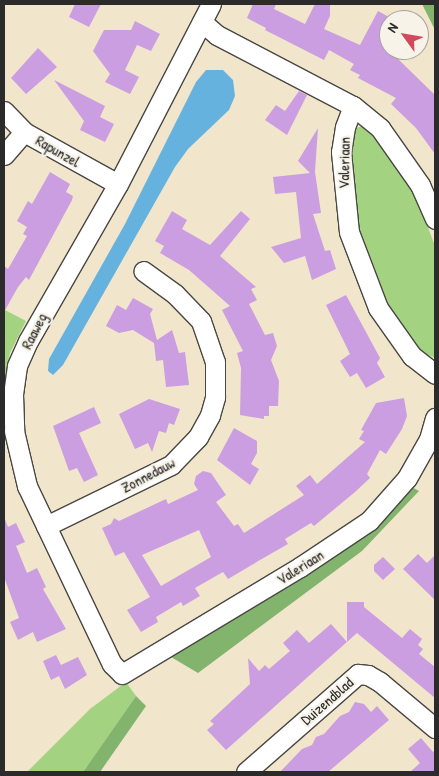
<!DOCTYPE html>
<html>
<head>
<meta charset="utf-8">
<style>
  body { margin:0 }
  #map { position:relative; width:439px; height:776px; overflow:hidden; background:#f1e6cc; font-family:"Patrick Hand",sans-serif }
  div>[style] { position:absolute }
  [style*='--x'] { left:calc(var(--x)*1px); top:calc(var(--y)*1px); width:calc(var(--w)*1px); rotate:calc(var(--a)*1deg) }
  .green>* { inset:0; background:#a3d280 }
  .forest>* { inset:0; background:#82b46e }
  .water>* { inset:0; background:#66b2df }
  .building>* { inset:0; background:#ca9ee1 }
  .roads { filter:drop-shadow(1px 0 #494743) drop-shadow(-1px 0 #494743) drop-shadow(0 1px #494743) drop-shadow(0 -1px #494743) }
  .minor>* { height:19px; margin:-9.5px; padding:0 9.5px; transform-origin:9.5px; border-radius:9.5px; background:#fff }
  span { translate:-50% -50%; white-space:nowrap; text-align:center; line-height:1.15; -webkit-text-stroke:4.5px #f7f3e8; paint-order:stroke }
  .street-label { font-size:15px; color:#2b2b2b }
  .frame { position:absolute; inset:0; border:5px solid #2b2b2b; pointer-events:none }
  .north { position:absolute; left:379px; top:10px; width:50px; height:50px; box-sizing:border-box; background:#f7f3e8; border:1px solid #a5a39c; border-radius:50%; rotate:302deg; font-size:14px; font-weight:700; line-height:20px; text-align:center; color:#2b2b2b }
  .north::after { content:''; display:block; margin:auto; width:18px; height:22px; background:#d1495b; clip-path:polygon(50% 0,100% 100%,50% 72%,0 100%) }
</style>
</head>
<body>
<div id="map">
  <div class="green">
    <i style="clip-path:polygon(364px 126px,389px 152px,416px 196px,435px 246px,435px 358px,416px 349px,387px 311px,357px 238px,348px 138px,355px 128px)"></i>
    <i style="clip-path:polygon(5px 310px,26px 321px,10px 353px,4px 383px)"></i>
    <i style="clip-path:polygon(126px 682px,136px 696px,83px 772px,27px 772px,90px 709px)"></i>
  </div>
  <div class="forest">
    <i style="clip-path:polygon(422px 4px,435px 4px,435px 30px)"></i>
    <i style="clip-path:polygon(410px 486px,419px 491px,362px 551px,198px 673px,171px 657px,305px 573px)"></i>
    <i style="clip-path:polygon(136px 696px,146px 706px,100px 772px,83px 772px)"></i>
  </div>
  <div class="water">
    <i style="clip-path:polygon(206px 70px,223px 70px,233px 80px,235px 96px,229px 110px,188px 149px,175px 167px,63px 365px,53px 375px,48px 371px,49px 359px,125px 224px,196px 82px)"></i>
  </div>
  <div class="building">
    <i style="clip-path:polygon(75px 4px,101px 4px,89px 27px,69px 17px)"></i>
    <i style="clip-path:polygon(253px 4px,276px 4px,274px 9px,305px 24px,315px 4px,330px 4px,330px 16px,324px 29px,360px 45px,378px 11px,389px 17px,389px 33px,383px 45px,399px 54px,397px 58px,435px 95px,435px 154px,416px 128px,391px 104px,396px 98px,358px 78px,360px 75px,350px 70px,354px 64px,329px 50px,324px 60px,265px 30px,266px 28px,247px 18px)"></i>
    <i style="clip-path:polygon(135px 21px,160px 34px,151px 51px,137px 45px,125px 70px,139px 77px,130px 94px,105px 82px,110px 74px,93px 51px,104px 30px,131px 30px)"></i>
    <i style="clip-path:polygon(38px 48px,57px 67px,26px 94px,11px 78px)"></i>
    <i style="clip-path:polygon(54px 80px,105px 106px,100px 117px,114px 124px,105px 142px,80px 130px,84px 121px)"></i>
    <i style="clip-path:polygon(299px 91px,307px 95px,287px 135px,265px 120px,276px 105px,285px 111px)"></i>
    <i style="clip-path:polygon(318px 128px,315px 172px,321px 213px,313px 214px,325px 251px,330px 250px,336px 269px,312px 280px,305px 256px,284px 263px,271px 247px,301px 238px,296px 192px,275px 194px,273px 177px,310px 173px,298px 161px)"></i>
    <i style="clip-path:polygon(50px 172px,70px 184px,66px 192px,73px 196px,72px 200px,29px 280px,26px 277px,18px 287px,4px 312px,4px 266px,8px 269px,27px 236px,23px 234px,27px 227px,17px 221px,28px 201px,32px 204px)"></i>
    <i style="clip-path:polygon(172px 211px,187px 220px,182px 229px,210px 245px,241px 211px,250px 219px,220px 256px,256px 287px,251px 289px,257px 300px,249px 304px,265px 335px,273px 333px,277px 346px,271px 360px,279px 381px,278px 406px,269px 406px,269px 416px,264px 416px,264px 419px,240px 415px,241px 368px,237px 353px,243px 351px,222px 310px,230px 306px,189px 270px,160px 253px,164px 246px,155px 241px)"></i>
    <i style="clip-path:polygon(346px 295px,380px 358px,377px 363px,385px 377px,366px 388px,357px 373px,350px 377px,340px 361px,350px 354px,326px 305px)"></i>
    <i style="clip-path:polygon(133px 298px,153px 309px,150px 314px,157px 340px,172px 330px,179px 353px,185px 352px,189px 385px,166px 387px,163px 360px,156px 361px,154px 343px,133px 330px,119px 333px,106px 326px,117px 305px,126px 310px)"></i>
    <i style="clip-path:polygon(evenodd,404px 398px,407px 416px,402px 429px,386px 454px,380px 450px,367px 474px,370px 478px,355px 492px,314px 526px,311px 523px,285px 539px,288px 544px,260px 560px,228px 579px,223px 572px,195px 588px,200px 596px,183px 606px,181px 602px,156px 617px,158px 622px,141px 632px,127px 610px,150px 597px,124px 552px,115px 556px,102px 528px,111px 524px,114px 518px,119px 521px,166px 499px,168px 504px,198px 490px,194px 484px,196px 476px,203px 471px,211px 473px,226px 495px,216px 502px,234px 526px,238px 524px,244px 533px,304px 495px,296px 486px,310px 475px,317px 484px,365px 442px,359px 439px,364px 431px,361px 430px,376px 403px,404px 398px,199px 530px,211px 557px,161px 586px,142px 555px,199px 530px)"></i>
    <i style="clip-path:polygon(149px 399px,180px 409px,174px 425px,169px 423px,166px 433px,159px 431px,152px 452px,148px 443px,135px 449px,119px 414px)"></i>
    <i style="clip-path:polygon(94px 407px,101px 423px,79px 433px,98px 475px,84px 482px,77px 468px,69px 471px,53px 426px)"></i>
    <i style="clip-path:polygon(234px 428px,257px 441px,257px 453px,251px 464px,259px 469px,250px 485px,217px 460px)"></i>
    <i style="clip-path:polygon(4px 517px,8px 527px,16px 523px,25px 542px,16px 546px,27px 573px,37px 568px,46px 587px,43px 589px,66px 629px,37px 642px,33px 632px,18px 640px,10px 622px,19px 618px,4px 577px)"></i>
    <i style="clip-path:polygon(418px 554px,427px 563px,435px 555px,435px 600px,403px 569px)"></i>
    <i style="clip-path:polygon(383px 557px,395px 569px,383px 580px,374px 571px,374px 565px)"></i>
    <i style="clip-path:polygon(347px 602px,364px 602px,364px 607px,402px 638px,410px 629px,422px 639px,418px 645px,423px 649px,419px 654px,435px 667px,435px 698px,357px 633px,226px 750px,207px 730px,214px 724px,210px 721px,250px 684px,248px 658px,259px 671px,265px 665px,269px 669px,290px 651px,283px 643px,297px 630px,309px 643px,331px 624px,347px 642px)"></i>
    <i style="clip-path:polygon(56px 655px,61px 665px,78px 657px,87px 675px,65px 689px,59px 676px,51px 680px,43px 661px)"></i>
    <i style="clip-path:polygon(355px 702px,364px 704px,371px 712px,377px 706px,389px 720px,328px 772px,280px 772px,302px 749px,312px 745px,316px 737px,324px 734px,340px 716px,349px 712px)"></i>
    <i style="clip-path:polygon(421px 738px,433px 752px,435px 750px,435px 772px,410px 772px,420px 763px,408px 749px)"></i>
  </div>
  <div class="roads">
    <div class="minor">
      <i style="--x:211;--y:4;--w:203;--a:117.3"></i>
      <i style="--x:118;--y:184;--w:181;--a:119.8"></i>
      <i style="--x:28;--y:341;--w:27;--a:114"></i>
      <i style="--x:17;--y:366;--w:28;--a:98"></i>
      <i style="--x:13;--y:394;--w:37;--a:88"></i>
      <i style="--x:14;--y:431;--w:57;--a:76.7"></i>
      <i style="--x:27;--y:486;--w:197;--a:64.5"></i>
      <i style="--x:112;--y:664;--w:14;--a:45"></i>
      <i style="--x:122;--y:674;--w:208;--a:-31"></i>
      <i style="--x:300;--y:567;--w:83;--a:-33.7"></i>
      <i style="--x:369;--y:521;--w:57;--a:-48.5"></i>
      <i style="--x:407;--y:478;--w:45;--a:-60.6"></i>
      <i style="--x:429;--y:439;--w:22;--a:-74"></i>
      <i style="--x:202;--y:22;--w:20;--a:41"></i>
      <i style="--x:217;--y:35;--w:153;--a:27.6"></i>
      <i style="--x:353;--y:106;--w:35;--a:39"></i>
      <i style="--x:380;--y:128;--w:70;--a:54.9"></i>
      <i style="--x:420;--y:185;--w:37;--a:66"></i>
      <i style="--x:353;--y:106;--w:22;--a:111"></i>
      <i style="--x:345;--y:127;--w:25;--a:99"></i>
      <i style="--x:341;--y:152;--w:80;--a:84.3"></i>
      <i style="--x:349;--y:232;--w:81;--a:69.1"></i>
      <i style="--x:378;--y:308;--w:59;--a:54.7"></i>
      <i style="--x:412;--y:356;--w:29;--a:38"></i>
      <i style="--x:4;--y:111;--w:29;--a:46"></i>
      <i style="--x:24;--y:132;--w:107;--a:29"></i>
      <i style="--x:4;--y:155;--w:30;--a:-49"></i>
      <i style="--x:46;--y:526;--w:139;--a:-26"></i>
      <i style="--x:171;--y:465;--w:39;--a:-46"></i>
      <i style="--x:198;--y:437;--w:25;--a:-61"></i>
      <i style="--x:210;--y:415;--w:19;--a:-74"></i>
      <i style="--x:215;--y:397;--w:35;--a:-90"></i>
      <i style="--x:215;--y:362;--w:43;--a:-108.9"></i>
      <i style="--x:201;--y:321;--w:37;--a:-134"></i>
      <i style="--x:175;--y:294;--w:39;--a:-144"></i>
      <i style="--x:246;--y:772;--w:149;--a:-41.2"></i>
      <i style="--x:358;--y:674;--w:10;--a:6"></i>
      <i style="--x:368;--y:675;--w:14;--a:30"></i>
      <i style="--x:380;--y:682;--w:72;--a:39.9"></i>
    </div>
  </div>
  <div class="street-label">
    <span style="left:58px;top:151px;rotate:30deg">Rapunzel</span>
    <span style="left:344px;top:163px;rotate:-89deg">Valeriaan</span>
    <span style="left:34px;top:331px;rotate:-63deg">Raaweg</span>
    <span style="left:148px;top:475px;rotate:-28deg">Zonnedauw</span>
    <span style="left:300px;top:567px;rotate:-32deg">Valeriaan</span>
    <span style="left:327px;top:701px;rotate:-41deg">Duizendblad</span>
  </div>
  <div class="frame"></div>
  <div class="north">N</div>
</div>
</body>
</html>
